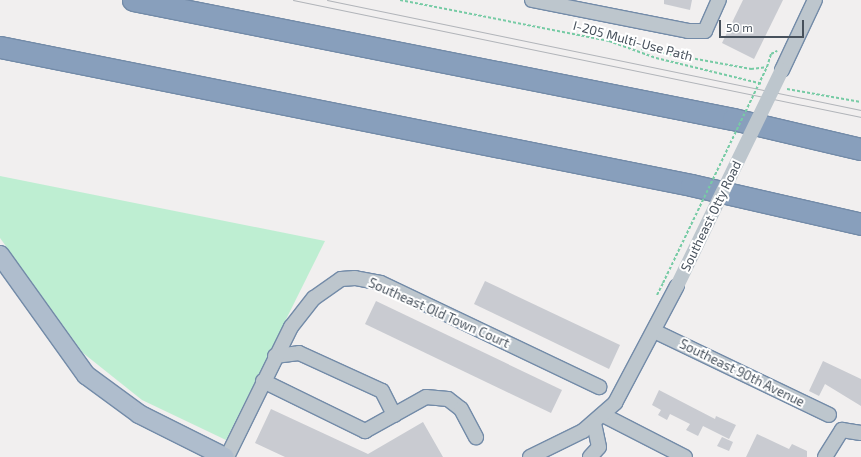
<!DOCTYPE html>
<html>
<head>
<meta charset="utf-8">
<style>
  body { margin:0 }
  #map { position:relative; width:861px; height:457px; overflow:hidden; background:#f1efef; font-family:"Exo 2",sans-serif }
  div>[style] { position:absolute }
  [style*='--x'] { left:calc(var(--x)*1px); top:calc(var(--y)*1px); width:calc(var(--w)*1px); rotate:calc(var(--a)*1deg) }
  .green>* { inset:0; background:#beeed2 }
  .building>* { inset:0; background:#c9cbd1 }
  .path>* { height:2px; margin-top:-1px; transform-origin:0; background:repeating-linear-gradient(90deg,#77cba5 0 3px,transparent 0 5px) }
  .roads { filter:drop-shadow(1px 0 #738ba8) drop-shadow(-1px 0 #738ba8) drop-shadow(0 1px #738ba8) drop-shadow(0 -1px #738ba8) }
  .minor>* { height:14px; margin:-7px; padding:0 7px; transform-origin:7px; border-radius:7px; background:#bdc6cd }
  .major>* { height:18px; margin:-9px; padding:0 9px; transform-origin:9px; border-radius:9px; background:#afbdcd }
  .highway>* { height:21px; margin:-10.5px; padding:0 10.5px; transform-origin:10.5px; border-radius:10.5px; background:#889fbc }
  .tram>* { height:1px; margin:-0.5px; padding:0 0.5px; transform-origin:0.5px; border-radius:0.5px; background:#b1b4b9 }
  .path-bridge>* { height:2px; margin-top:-1px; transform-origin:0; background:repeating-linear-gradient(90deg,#77cba5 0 3px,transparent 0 5px) }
  .minor-bridge>* { height:14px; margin:-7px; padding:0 7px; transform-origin:7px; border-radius:7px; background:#bdc6cd }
  span { translate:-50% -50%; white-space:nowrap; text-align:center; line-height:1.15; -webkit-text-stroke:4px #fff; paint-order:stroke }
  .street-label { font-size:13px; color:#47515c }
  .scale { position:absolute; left:719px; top:20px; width:85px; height:18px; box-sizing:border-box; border:2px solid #47515c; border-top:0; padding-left:5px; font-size:12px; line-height:14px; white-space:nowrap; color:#47515c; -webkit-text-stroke:3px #fff; paint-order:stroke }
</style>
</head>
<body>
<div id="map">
  <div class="green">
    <i style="clip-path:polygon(0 176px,325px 241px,226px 440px,142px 400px,83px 353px,0 238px)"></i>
  </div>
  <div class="building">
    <i style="clip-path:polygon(664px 0,692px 0,690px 10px,664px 4px)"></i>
    <i style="clip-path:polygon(743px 0,783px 0,754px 59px,722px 43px)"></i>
    <i style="clip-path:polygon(485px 281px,620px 345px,609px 369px,474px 304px)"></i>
    <i style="clip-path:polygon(376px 301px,562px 390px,551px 413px,365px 324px)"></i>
    <i style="clip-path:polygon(823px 361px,861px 379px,861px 406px,825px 384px,819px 396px,809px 391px)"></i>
    <i style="clip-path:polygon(659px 390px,715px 419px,716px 416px,736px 425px,729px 439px,703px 426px,698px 436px,686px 430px,690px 424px,670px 414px,667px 420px,658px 415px,661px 410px,652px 405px)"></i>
    <i style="clip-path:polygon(271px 409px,368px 454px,423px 422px,443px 457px,285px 457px,255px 443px)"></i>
    <i style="clip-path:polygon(757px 434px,789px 449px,792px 444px,807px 451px,807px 457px,746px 457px)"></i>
    <i style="clip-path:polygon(722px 437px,733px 442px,729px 451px,717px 446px)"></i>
  </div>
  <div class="path">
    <i style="--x:400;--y:0;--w:213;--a:11.1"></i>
    <i style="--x:609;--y:41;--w:50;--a:19.9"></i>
    <i style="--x:656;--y:58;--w:110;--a:13.7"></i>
    <i style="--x:641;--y:49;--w:112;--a:10.3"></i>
    <i style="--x:751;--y:69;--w:16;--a:-7"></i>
    <i style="--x:767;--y:67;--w:14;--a:-73"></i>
    <i style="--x:771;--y:54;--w:7;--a:-27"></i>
    <i style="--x:787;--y:89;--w:75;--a:10"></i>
    <i style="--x:657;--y:295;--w:13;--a:-63"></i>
  </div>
  <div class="roads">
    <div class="minor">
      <i style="--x:532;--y:0;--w:159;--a:11.2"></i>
      <i style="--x:688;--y:31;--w:17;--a:0"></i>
      <i style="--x:705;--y:31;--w:34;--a:-66"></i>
      <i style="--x:782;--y:70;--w:77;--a:-64.8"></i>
      <i style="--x:654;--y:331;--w:194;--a:25.6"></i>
      <i style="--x:275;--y:356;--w:24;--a:-7"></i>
      <i style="--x:299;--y:353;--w:91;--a:24.6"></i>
      <i style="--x:382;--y:391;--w:27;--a:63"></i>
      <i style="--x:263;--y:381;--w:114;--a:26.1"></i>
      <i style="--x:365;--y:431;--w:70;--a:-29.1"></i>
      <i style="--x:426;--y:397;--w:22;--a:5"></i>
      <i style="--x:448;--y:399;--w:16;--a:38"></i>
      <i style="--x:461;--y:409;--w:32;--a:62"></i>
      <i style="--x:603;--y:415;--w:92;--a:27.1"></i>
      <i style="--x:227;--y:457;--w:145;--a:-63.8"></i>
      <i style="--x:291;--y:327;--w:37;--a:-52"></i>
      <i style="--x:314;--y:298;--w:33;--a:-35"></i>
      <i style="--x:341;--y:279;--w:14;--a:-4"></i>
      <i style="--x:355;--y:278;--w:26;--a:11"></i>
      <i style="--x:381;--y:283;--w:242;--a:25.5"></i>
      <i style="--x:530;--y:457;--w:59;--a:-26.1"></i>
      <i style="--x:583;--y:431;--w:43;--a:-41.2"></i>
      <i style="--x:615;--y:403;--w:132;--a:-62.1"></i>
      <i style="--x:590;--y:457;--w:13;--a:-48"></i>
      <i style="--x:599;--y:447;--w:24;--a:-102"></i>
      <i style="--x:825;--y:457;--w:32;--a:-58"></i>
      <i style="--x:842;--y:430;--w:19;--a:9"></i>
    </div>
    <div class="major">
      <i style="--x:0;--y:255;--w:148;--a:54.4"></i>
      <i style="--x:86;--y:375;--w:66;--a:36.3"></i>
      <i style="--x:139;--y:414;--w:96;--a:26.6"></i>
    </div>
    <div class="highway">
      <i style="--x:133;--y:0;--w:612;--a:11.22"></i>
      <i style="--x:733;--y:119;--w:131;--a:13.2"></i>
      <i style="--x:0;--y:47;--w:705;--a:11.29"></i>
      <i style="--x:691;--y:185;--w:174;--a:12.9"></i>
    </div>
  </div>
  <div class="tram">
    <i style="--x:293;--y:0;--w:580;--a:11.64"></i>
    <i style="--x:327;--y:0;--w:545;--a:11.64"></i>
  </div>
  <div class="path-bridge">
    <i style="--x:663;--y:283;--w:240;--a:-64.3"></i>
  </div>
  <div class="minor-bridge">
    <i style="--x:677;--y:286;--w:240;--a:-64.1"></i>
  </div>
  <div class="street-label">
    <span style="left:633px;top:41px;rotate:15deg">I-205 Multi-Use Path</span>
    <span style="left:711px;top:216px;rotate:-64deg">Southeast Otty Road</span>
    <span style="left:439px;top:313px;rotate:24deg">Southeast Old Town Court</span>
    <span style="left:742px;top:373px;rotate:26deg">Southeast 90th Avenue</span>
  </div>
  <div class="scale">50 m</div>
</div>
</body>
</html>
